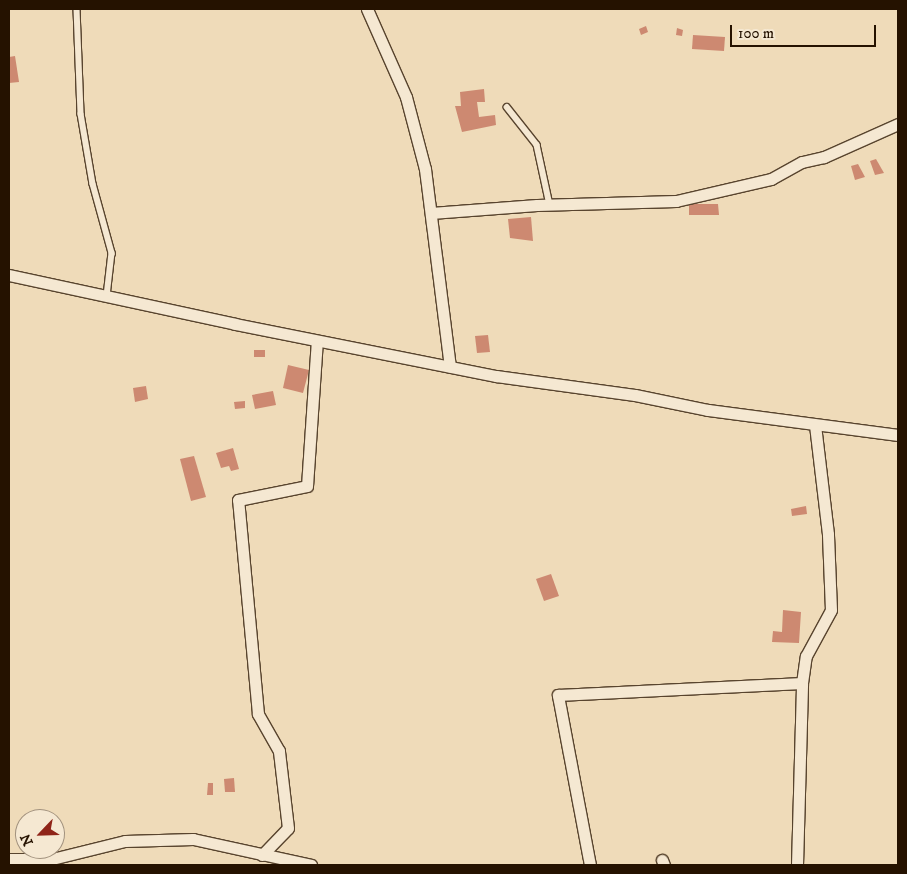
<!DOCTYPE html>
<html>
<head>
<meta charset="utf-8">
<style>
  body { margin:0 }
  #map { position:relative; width:907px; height:874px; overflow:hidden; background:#efdbb9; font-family:"IM FELL DW Pica",serif }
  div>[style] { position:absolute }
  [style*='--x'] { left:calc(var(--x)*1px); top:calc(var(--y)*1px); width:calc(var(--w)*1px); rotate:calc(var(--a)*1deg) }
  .building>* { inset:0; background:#cd8971 }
  .roads { filter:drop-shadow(1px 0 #58442e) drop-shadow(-1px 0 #58442e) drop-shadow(0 1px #58442e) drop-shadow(0 -1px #58442e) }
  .service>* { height:5.5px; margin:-2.75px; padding:0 2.75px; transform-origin:2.75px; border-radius:2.75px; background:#f5e8d2 }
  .minor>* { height:11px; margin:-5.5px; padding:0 5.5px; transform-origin:5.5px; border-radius:5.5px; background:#f5e8d2 }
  span { translate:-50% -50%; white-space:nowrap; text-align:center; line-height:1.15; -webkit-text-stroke:5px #f5e8d2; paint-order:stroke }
  .frame { position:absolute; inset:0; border:10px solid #251200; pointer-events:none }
  .north { position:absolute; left:15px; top:809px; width:50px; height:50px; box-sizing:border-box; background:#f5e8d2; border:1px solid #a2927e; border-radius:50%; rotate:246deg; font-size:14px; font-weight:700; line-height:20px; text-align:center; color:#251200 }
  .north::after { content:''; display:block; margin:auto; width:18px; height:22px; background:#8f2418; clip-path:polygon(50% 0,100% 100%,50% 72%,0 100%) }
  .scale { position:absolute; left:730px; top:25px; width:146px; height:22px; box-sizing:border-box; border:2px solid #251200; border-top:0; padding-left:6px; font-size:15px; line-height:18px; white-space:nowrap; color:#251200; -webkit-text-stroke:4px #f5e8d2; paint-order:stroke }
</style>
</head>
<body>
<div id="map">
  <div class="building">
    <i style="clip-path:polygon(646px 26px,648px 32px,641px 35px,639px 29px)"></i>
    <i style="clip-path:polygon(677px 28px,683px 30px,682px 36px,676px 35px)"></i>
    <i style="clip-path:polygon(693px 35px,725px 37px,724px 51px,692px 49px)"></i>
    <i style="clip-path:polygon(15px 56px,19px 82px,9px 83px,9px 57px)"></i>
    <i style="clip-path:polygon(484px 89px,485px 102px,477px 102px,479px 117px,495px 115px,496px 125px,462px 132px,455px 106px,461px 106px,460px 92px)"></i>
    <i style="clip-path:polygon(876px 159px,884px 173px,875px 175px,870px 161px)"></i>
    <i style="clip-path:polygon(858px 164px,865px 177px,855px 180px,851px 166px)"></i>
    <i style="clip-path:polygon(689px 204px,718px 204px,719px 215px,689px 215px)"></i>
    <i style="clip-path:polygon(531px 217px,533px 241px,510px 238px,508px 219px)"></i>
    <i style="clip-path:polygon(488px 335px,490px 352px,477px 353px,475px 336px)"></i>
    <i style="clip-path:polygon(254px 350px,265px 350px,265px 357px,254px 357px)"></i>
    <i style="clip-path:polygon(288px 365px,309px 370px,303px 393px,283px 388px)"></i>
    <i style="clip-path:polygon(146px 386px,148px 399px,135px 402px,133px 388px)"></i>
    <i style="clip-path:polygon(273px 391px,276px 405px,255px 409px,252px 395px)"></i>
    <i style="clip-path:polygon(245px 401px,245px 408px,235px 409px,234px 402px)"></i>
    <i style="clip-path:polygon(233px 448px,239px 469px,231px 471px,229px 466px,221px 468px,216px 453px)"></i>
    <i style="clip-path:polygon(194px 456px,206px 497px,191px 501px,180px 459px)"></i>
    <i style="clip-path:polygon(806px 506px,807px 514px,792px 516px,791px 509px)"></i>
    <i style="clip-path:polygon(551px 574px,559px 596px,544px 601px,536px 579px)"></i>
    <i style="clip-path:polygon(783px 610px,801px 612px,799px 643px,772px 642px,773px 631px,782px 632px)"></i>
    <i style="clip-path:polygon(234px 778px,235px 792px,225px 792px,224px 779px)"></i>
    <i style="clip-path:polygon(208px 783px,213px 783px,213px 795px,207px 795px)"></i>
  </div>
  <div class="roads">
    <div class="service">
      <i style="--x:77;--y:9;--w:105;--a:87.8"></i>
      <i style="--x:81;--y:114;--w:71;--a:80.3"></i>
      <i style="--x:93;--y:184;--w:72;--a:74.6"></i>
      <i style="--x:112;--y:253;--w:43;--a:96.6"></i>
      <i style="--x:507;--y:107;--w:48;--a:51.7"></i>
      <i style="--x:537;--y:145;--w:61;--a:77.8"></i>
    </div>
    <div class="minor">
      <i style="--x:367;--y:9;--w:96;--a:66.1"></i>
      <i style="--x:406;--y:97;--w:74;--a:75.2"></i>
      <i style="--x:425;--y:169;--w:199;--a:82.8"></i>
      <i style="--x:431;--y:213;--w:106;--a:-4.3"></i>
      <i style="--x:537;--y:205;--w:139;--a:-1.6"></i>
      <i style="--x:676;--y:201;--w:98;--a:-13"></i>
      <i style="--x:771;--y:179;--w:35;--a:-29"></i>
      <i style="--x:802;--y:162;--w:23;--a:-13"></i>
      <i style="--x:824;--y:157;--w:81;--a:-24"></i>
      <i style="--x:9;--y:275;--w:231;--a:12.2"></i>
      <i style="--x:235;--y:324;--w:266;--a:11.3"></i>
      <i style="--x:496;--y:376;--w:140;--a:7.8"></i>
      <i style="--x:635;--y:395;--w:75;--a:11.6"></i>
      <i style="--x:708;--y:410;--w:192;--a:7.5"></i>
      <i style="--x:262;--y:855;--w:37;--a:-46"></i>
      <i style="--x:288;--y:828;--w:78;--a:-96.7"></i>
      <i style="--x:279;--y:751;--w:43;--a:-119.6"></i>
      <i style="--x:258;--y:714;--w:215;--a:-95.3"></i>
      <i style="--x:238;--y:500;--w:70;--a:-11.5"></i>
      <i style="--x:307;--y:486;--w:145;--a:-86.1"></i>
      <i style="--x:9;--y:859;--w:43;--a:0"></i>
      <i style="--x:52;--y:859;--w:75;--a:-13.9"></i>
      <i style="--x:125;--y:841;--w:68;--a:-1.7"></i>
      <i style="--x:193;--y:839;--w:121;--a:12.4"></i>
      <i style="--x:662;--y:860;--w:5;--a:68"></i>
      <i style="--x:590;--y:865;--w:173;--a:-100.7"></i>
      <i style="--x:558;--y:695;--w:244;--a:-2.8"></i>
      <i style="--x:797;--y:865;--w:182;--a:-88.4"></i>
      <i style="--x:802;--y:683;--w:27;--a:-82"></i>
      <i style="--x:806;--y:656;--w:52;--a:-61.5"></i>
      <i style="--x:831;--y:610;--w:76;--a:-92.3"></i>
      <i style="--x:828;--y:534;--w:110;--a:-96.8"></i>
    </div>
  </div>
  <div class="frame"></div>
  <div class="north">N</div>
  <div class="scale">100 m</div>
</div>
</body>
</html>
